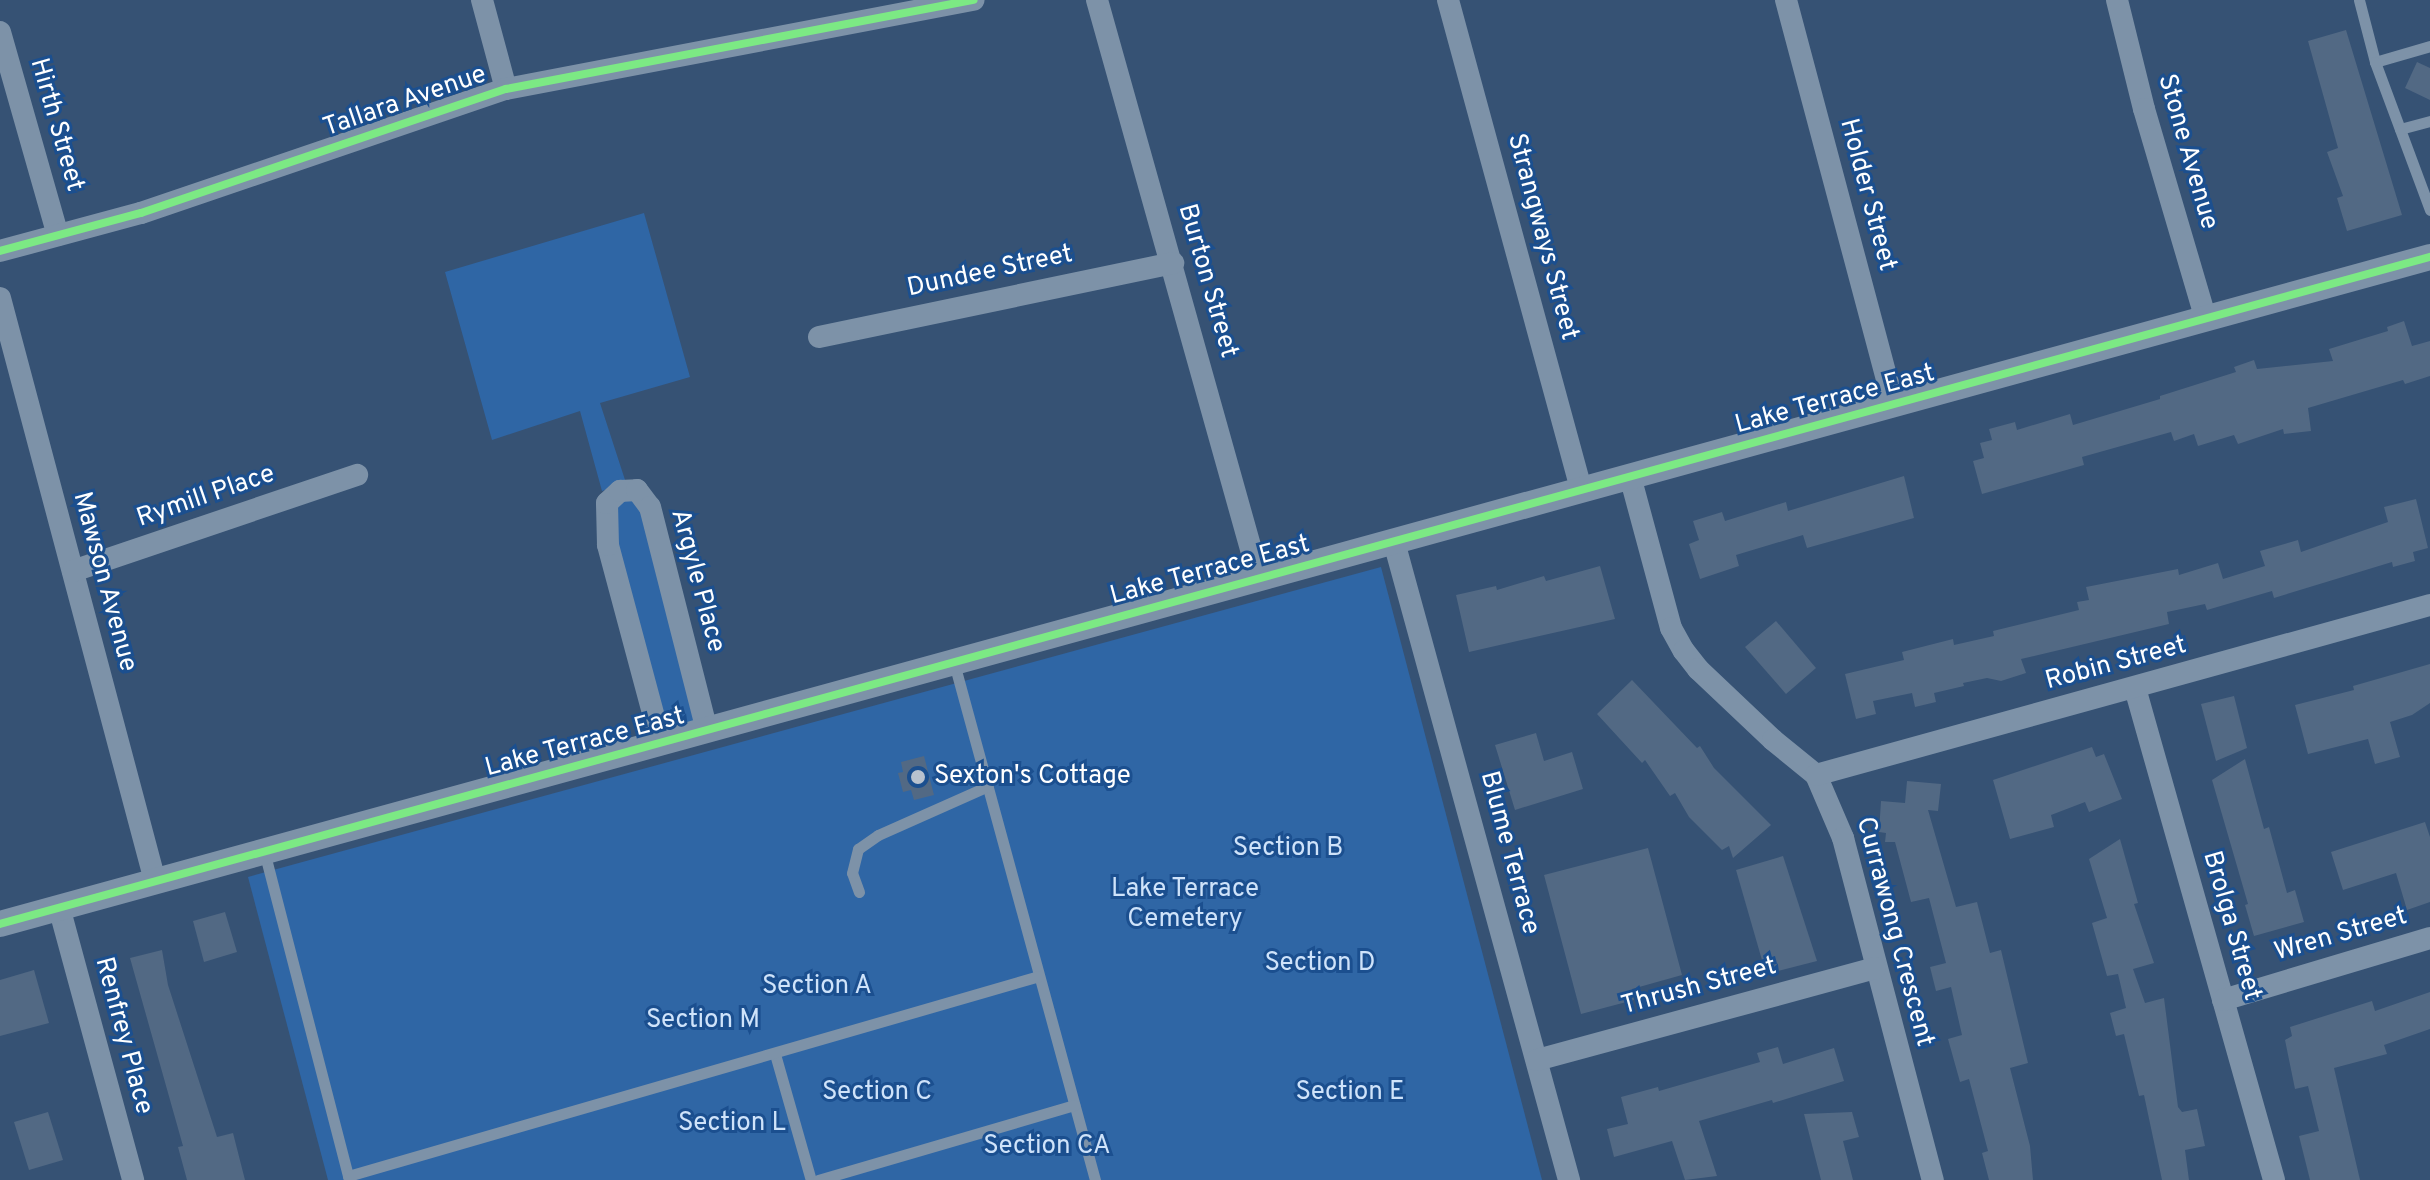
<!DOCTYPE html>
<html>
<head>
<meta charset="utf-8">
<style>
  body { margin:0 }
  #map { position:relative; width:2430px; height:1180px; overflow:hidden; background:#365274; font-family:Overpass,sans-serif }
  div>[style] { position:absolute }
  [style*='--x'] { left:calc(var(--x)*1px); top:calc(var(--y)*1px); width:calc(var(--w)*1px); rotate:calc(var(--a)*1deg) }
  .green>* { inset:0; background:#2f66a5 }
  .building>* { inset:0; background:#526984 }
  .service>* { height:11px; margin:-5.5px; padding:0 5.5px; transform-origin:5.5px; border-radius:5.5px; background:#7d92a8 }
  .minor>* { height:22px; margin:-11px; padding:0 11px; transform-origin:11px; border-radius:11px; background:#7d92a8 }
  .tertiary>* { height:26px; margin:-13px; padding:0 13px; transform-origin:13px; border-radius:13px; background:#7d92a8 }
  .cycleway>* { height:8px; margin:-4px; padding:0 4px; transform-origin:4px; border-radius:4px; background:#7ce984 }
  .dots>* { width:22px; height:22px; translate:-50% -50%; box-sizing:border-box; border:4px solid #1b4f8f; border-radius:50% }
  span { translate:-50% -50%; white-space:nowrap; text-align:center; line-height:1.15; -webkit-text-stroke:6px #1b4f8f; paint-order:stroke }
  .street-label { font-size:26px; color:#fff }
  .poi-label { font-size:26px; color:#fff }
  .left { translate:0 -50%; text-align:left }
  .park-label { font-size:26px; color:#cfe3fa }
</style>
</head>
<body>
<div id="map">
  <div class="green">
    <i style="clip-path:polygon(644px 213px,690px 377px,600px 403px,626px 483px,602px 491px,580px 411px,492px 440px,445px 272px)"></i>
    <i style="clip-path:polygon(623px 495px,645px 509px,701px 727px,665px 738px,610px 523px)"></i>
    <i style="clip-path:polygon(1381px 567px,1542px 1180px,328px 1180px,248px 877px)"></i>
  </div>
  <div class="building">
    <i style="clip-path:polygon(2346px 30px,2402px 215px,2347px 231px,2337px 198px,2343px 196px,2327px 152px,2338px 148px,2308px 41px)"></i>
    <i style="clip-path:polygon(2417px 62px,2430px 68px,2430px 100px,2405px 88px)"></i>
    <i style="clip-path:polygon(2404px 321px,2412px 346px,2430px 341px,2430px 376px,2405px 384px,2403px 380px,2308px 408px,2311px 431px,2284px 434px,2283px 429px,2238px 444px,2234px 435px,2198px 446px,2194px 434px,2174px 441px,2171px 432px,2082px 457px,2084px 465px,1982px 494px,1973px 461px,1984px 458px,1980px 443px,1992px 440px,1989px 429px,2015px 422px,2017px 430px,2070px 414px,2073px 425px,2160px 399px,2160px 396px,2236px 372px,2234px 367px,2254px 360px,2257px 369px,2333px 361px,2329px 349px,2388px 331px,2387px 327px)"></i>
    <i style="clip-path:polygon(1904px 476px,1914px 518px,1807px 548px,1803px 535px,1736px 555px,1739px 566px,1700px 579px,1689px 544px,1699px 540px,1693px 521px,1722px 512px,1725px 521px,1786px 502px,1788px 511px)"></i>
    <i style="clip-path:polygon(2416px 499px,2428px 548px,2413px 552px,2415px 561px,2393px 567px,2392px 562px,2274px 598px,2272px 591px,2207px 610px,2205px 604px,2167px 612px,2169px 624px,2021px 659px,2026px 673px,2001px 681px,1987px 678px,1963px 683px,1964px 686px,1934px 693px,1936px 702px,1915px 707px,1912px 693px,1873px 701px,1876px 714px,1856px 719px,1845px 674px,1904px 660px,1902px 652px,1953px 639px,1954px 645px,1994px 636px,1993px 631px,2079px 610px,2077px 602px,2089px 600px,2086px 587px,2178px 569px,2179px 575px,2218px 563px,2223px 579px,2265px 566px,2260px 551px,2298px 540px,2301px 552px,2388px 522px,2384px 507px)"></i>
    <i style="clip-path:polygon(1600px 566px,1615px 619px,1469px 652px,1456px 595px,1496px 586px,1497px 590px,1544px 576px,1546px 581px)"></i>
    <i style="clip-path:polygon(1776px 621px,1816px 668px,1786px 694px,1745px 647px)"></i>
    <i style="clip-path:polygon(2430px 664px,2430px 703px,2412px 715px,2390px 722px,2400px 757px,2375px 764px,2368px 739px,2308px 754px,2295px 705px,2354px 690px,2353px 686px)"></i>
    <i style="clip-path:polygon(1632px 680px,1697px 748px,1700px 746px,1714px 768px,1771px 825px,1733px 858px,1729px 846px,1722px 850px,1689px 817px,1675px 793px,1670px 796px,1645px 760px,1642px 763px,1597px 714px)"></i>
    <i style="clip-path:polygon(2234px 696px,2247px 748px,2216px 761px,2201px 704px)"></i>
    <i style="clip-path:polygon(1536px 733px,1544px 761px,1572px 752px,1583px 789px,1515px 810px,1495px 745px)"></i>
    <i style="clip-path:polygon(2092px 747px,2096px 757px,2104px 754px,2122px 799px,2089px 812px,2085px 802px,2051px 815px,2054px 827px,2010px 839px,1993px 780px)"></i>
    <i style="clip-path:polygon(924px 756px,934px 795px,914px 800px,911px 790px,903px 792px,898px 773px,903px 772px,901px 762px)"></i>
    <i style="clip-path:polygon(2245px 759px,2264px 829px,2269px 827px,2287px 893px,2295px 890px,2304px 922px,2254px 936px,2245px 905px,2248px 904px,2212px 780px)"></i>
    <i style="clip-path:polygon(1907px 781px,1941px 784px,1938px 811px,1928px 810px,1956px 907px,1977px 902px,1990px 953px,2001px 950px,2028px 1063px,2010px 1068px,2030px 1146px,2033px 1180px,1989px 1180px,1982px 1153px,1988px 1151px,1969px 1079px,1960px 1082px,1948px 1039px,1962px 1035px,1951px 987px,1936px 991px,1930px 967px,1946px 963px,1929px 898px,1911px 902px,1895px 842px,1885px 842px,1886px 833px,1879px 832px,1881px 801px,1905px 803px)"></i>
    <i style="clip-path:polygon(2425px 822px,2430px 837px,2430px 902px,2407px 910px,2396px 873px,2343px 890px,2331px 852px)"></i>
    <i style="clip-path:polygon(2120px 839px,2138px 903px,2134px 904px,2154px 963px,2133px 969px,2145px 1003px,2164px 998px,2178px 1107px,2182px 1112px,2197px 1109px,2205px 1146px,2185px 1150px,2189px 1180px,2162px 1180px,2144px 1095px,2139px 1096px,2124px 1034px,2116px 1036px,2110px 1013px,2126px 1008px,2118px 974px,2107px 976px,2092px 923px,2107px 918px,2089px 859px)"></i>
    <i style="clip-path:polygon(1648px 848px,1682px 975px,1632px 989px,1634px 1000px,1581px 1014px,1544px 875px)"></i>
    <i style="clip-path:polygon(1783px 856px,1817px 961px,1766px 974px,1736px 870px)"></i>
    <i style="clip-path:polygon(225px 912px,237px 952px,204px 962px,193px 921px)"></i>
    <i style="clip-path:polygon(162px 950px,168px 985px,217px 1137px,233px 1133px,245px 1180px,187px 1180px,178px 1147px,183px 1146px,130px 958px)"></i>
    <i style="clip-path:polygon(34px 970px,49px 1023px,0 1036px,0 980px)"></i>
    <i style="clip-path:polygon(2430px 992px,2430px 1029px,2384px 1045px,2387px 1054px,2334px 1068px,2360px 1180px,2310px 1180px,2299px 1136px,2319px 1131px,2308px 1086px,2295px 1089px,2285px 1040px,2292px 1036px,2290px 1027px,2372px 1001px,2375px 1011px)"></i>
    <i style="clip-path:polygon(1778px 1047px,1783px 1064px,1834px 1048px,1844px 1081px,1773px 1103px,1772px 1100px,1699px 1121px,1717px 1176px,1685px 1180px,1672px 1141px,1614px 1157px,1607px 1129px,1628px 1124px,1621px 1097px,1658px 1087px,1659px 1091px,1760px 1062px,1757px 1053px)"></i>
    <i style="clip-path:polygon(48px 1112px,63px 1160px,29px 1170px,14px 1122px)"></i>
    <i style="clip-path:polygon(1852px 1112px,1859px 1137px,1843px 1141px,1853px 1180px,1821px 1180px,1804px 1114px)"></i>
  </div>
  <div class="service">
    <i style="--x:2359;--y:0;--w:64;--a:75.5"></i>
    <i style="--x:2375;--y:62;--w:57;--a:-16.2"></i>
    <i style="--x:2375;--y:62;--w:158;--a:69.6"></i>
    <i style="--x:2400;--y:129;--w:31;--a:-15"></i>
    <i style="--x:954;--y:663;--w:536;--a:74.74"></i>
    <i style="--x:264;--y:851;--w:340;--a:75.5"></i>
    <i style="--x:859;--y:892;--w:20;--a:-110"></i>
    <i style="--x:852;--y:873;--w:25;--a:-76"></i>
    <i style="--x:858;--y:849;--w:24;--a:-35"></i>
    <i style="--x:878;--y:835;--w:120;--a:-24"></i>
    <i style="--x:775;--y:1054;--w:131;--a:74.1"></i>
    <i style="--x:348;--y:1176;--w:719;--a:-16.14"></i>
    <i style="--x:818;--y:1180;--w:267;--a:-16.3"></i>
  </div>
  <div class="minor">
    <i style="--x:482;--y:0;--w:92;--a:74.9"></i>
    <i style="--x:1097;--y:0;--w:600;--a:74.34"></i>
    <i style="--x:1448;--y:0;--w:507;--a:74.78"></i>
    <i style="--x:1786;--y:0;--w:419;--a:75.1"></i>
    <i style="--x:2117;--y:0;--w:112;--a:76.1"></i>
    <i style="--x:2144;--y:109;--w:219;--a:73.6"></i>
    <i style="--x:0;--y:32;--w:211;--a:74.1"></i>
    <i style="--x:0;--y:251;--w:146;--a:-15.1"></i>
    <i style="--x:141;--y:213;--w:385;--a:-18.8"></i>
    <i style="--x:506;--y:89;--w:476;--a:-10.8"></i>
    <i style="--x:0;--y:298;--w:603;--a:75.11"></i>
    <i style="--x:819;--y:337;--w:362;--a:-11.8"></i>
    <i style="--x:1630;--y:476;--w:157;--a:74.9"></i>
    <i style="--x:1671;--y:628;--w:26;--a:61"></i>
    <i style="--x:1684;--y:651;--w:23;--a:52"></i>
    <i style="--x:1698;--y:669;--w:103;--a:43.4"></i>
    <i style="--x:1773;--y:740;--w:55;--a:39.1"></i>
    <i style="--x:1816;--y:775;--w:69;--a:66.8"></i>
    <i style="--x:1843;--y:838;--w:354;--a:75.3"></i>
    <i style="--x:1394;--y:542;--w:662;--a:74.66"></i>
    <i style="--x:73;--y:571;--w:300;--a:-18.7"></i>
    <i style="--x:2135;--y:688;--w:511;--a:74.22"></i>
    <i style="--x:661;--y:743;--w:205;--a:-105"></i>
    <i style="--x:608;--y:545;--w:42;--a:-91.4"></i>
    <i style="--x:607;--y:503;--w:18;--a:-43"></i>
    <i style="--x:620;--y:491;--w:17;--a:-3"></i>
    <i style="--x:637;--y:490;--w:21;--a:53"></i>
    <i style="--x:650;--y:507;--w:230;--a:75.7"></i>
    <i style="--x:1816;--y:775;--w:637;--a:-15.48"></i>
    <i style="--x:59;--y:907;--w:283;--a:74.8"></i>
    <i style="--x:2223;--y:1000;--w:216;--a:-16.7"></i>
    <i style="--x:1537;--y:1060;--w:350;--a:-15.2"></i>
  </div>
  <div class="tertiary">
    <i style="--x:0;--y:924;--w:2520;--a:-15.35"></i>
  </div>
  <div class="cycleway">
    <i style="--x:0;--y:251;--w:146;--a:-15.1"></i>
    <i style="--x:141;--y:213;--w:385;--a:-18.8"></i>
    <i style="--x:506;--y:89;--w:476;--a:-10.8"></i>
    <i style="--x:0;--y:924;--w:2520;--a:-15.35"></i>
  </div>
  <div class="dots">
    <i style="left:918px;top:777px;background:#b9c2ce"></i>
  </div>
  <div class="street-label">
    <span style="left:405px;top:102px;rotate:-19deg">Tallara Avenue</span>
    <span style="left:56px;top:125px;rotate:74deg">Hirth Street</span>
    <span style="left:2187px;top:152px;rotate:74deg">Stone Avenue</span>
    <span style="left:1867px;top:195px;rotate:75deg">Holder Street</span>
    <span style="left:1542px;top:237px;rotate:75deg">Strangways Street</span>
    <span style="left:990px;top:272px;rotate:-12deg">Dundee Street</span>
    <span style="left:1207px;top:281px;rotate:74deg">Burton Street</span>
    <span style="left:1835px;top:400px;rotate:-15deg">Lake Terrace East</span>
    <span style="left:206px;top:497px;rotate:-19deg">Rymill Place</span>
    <span style="left:1210px;top:571px;rotate:-15deg">Lake Terrace East</span>
    <span style="left:697px;top:581px;rotate:75deg">Argyle Place</span>
    <span style="left:104px;top:582px;rotate:75deg">Mawson Avenue</span>
    <span style="left:2116px;top:664px;rotate:-15deg">Robin Street</span>
    <span style="left:585px;top:743px;rotate:-15deg">Lake Terrace East</span>
    <span style="left:1509px;top:853px;rotate:75deg">Blume Terrace</span>
    <span style="left:2231px;top:926px;rotate:74deg">Brolga Street</span>
    <span style="left:1894px;top:932px;rotate:75deg">Currawong Crescent</span>
    <span style="left:2341px;top:935px;rotate:-16deg">Wren Street</span>
    <span style="left:1699px;top:987px;rotate:-15deg">Thrush Street</span>
    <span style="left:123px;top:1036px;rotate:75deg">Renfrey Place</span>
  </div>
  <div class="poi-label">
    <span class="left" style="left:934px;top:777px">Sexton's Cottage</span>
  </div>
  <div class="park-label">
    <span style="left:1288px;top:849px">Section B</span>
    <span style="left:1185px;top:905px">Lake Terrace<br>Cemetery</span>
    <span style="left:1320px;top:964px">Section D</span>
    <span style="left:817px;top:987px">Section A</span>
    <span style="left:703px;top:1021px">Section M</span>
    <span style="left:877px;top:1093px">Section C</span>
    <span style="left:1350px;top:1093px">Section E</span>
    <span style="left:732px;top:1124px">Section L</span>
    <span style="left:1047px;top:1147px">Section CA</span>
  </div>
</div>
</body>
</html>
